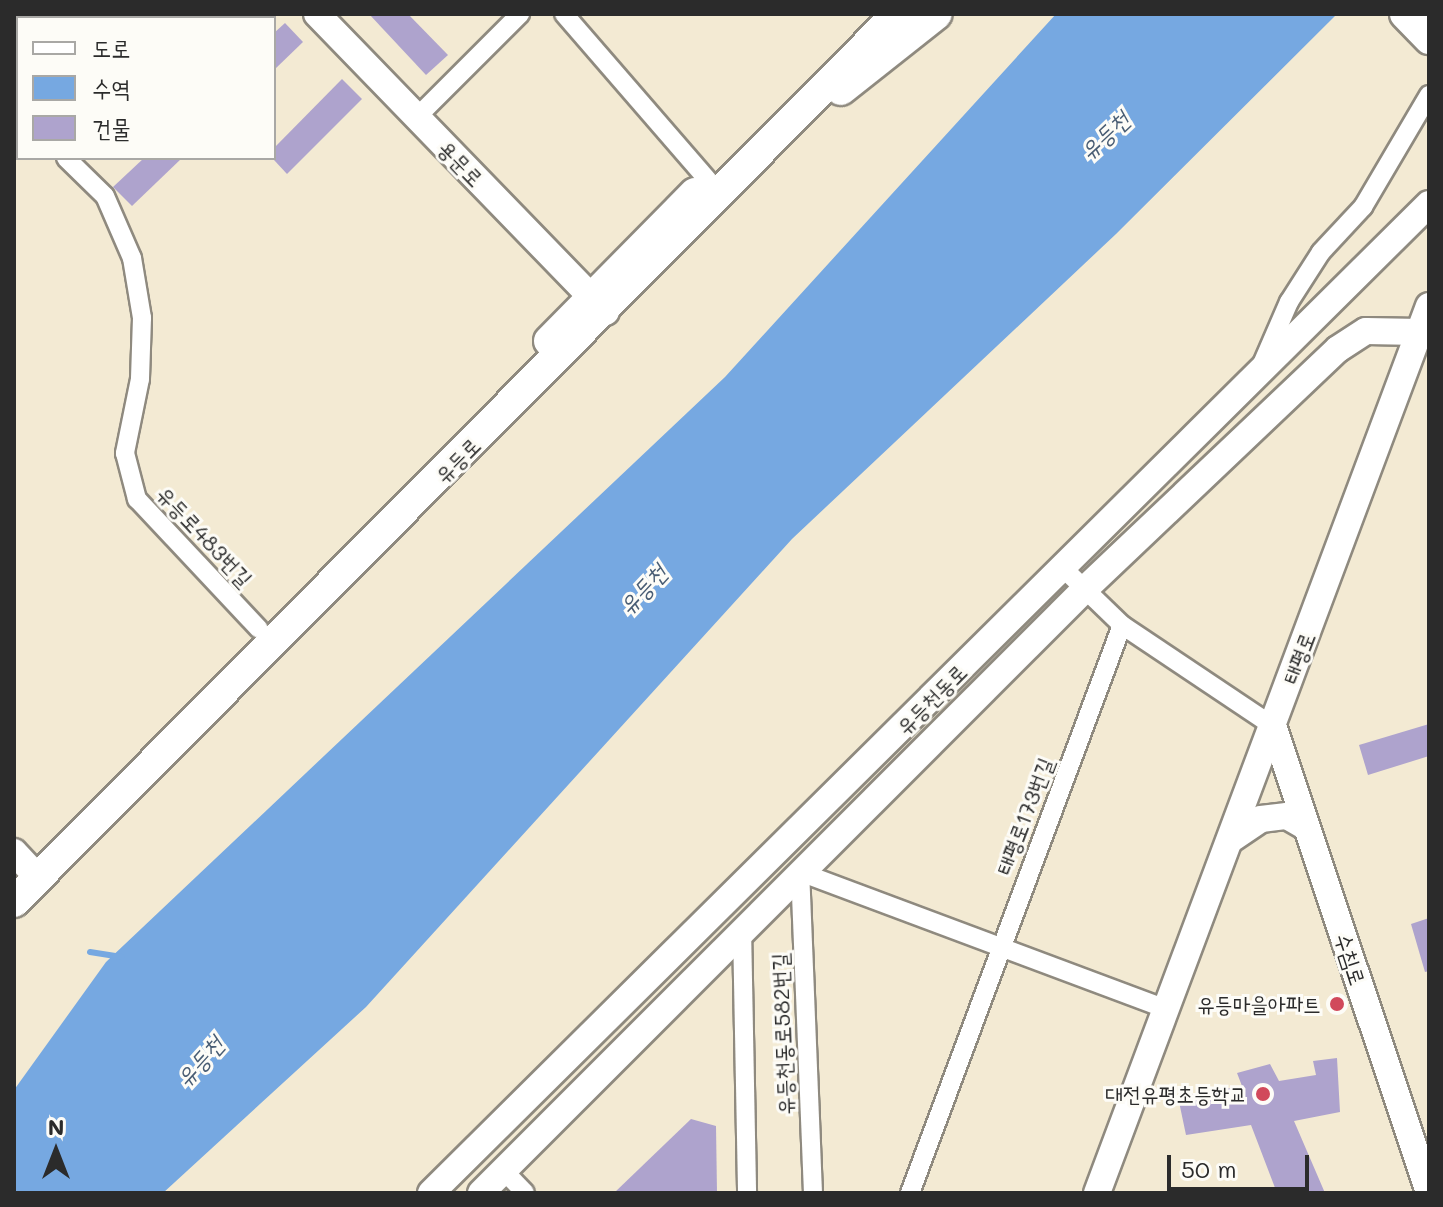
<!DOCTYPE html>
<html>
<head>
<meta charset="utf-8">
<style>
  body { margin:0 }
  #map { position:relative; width:1443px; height:1207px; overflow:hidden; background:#f3ead3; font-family:Mali,"Poor Story",sans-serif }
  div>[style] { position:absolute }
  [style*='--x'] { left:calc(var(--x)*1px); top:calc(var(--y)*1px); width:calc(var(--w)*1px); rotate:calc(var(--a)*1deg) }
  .water>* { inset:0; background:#76a8e1 }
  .stream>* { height:6px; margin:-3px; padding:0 3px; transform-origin:3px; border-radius:3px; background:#76a8e1 }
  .building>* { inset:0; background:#aea3cd }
  .roads { filter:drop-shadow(2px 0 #8f8a7f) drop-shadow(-2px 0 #8f8a7f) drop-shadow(0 2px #8f8a7f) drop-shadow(0 -2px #8f8a7f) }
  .street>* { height:18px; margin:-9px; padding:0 9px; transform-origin:9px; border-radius:9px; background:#fff }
  .secondary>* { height:26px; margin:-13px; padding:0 13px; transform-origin:13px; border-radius:13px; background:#fff }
  .primary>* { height:30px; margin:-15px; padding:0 15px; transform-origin:15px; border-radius:15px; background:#fff }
  .dots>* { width:22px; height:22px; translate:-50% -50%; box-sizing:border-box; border:4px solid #fdfcf7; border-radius:50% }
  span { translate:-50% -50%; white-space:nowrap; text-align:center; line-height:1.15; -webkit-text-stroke:6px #fdfcf7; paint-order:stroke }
  .street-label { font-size:22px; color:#2b2b2b }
  .poi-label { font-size:22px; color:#2b2b2b }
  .right { translate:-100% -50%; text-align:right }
  .water-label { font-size:24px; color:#495d74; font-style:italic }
  .frame { position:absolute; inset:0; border:16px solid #2b2b2b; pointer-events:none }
  .legend { position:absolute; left:16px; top:16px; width:260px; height:144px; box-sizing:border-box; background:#fdfcf7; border:2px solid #a9a8a5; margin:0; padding:10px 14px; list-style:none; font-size:24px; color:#2b2b2b }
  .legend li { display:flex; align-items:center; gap:16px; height:40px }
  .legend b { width:40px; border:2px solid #a9a8a5 }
  .north { position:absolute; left:16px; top:1111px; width:80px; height:80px; -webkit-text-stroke:6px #fdfcf7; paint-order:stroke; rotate:0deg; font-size:22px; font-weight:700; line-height:32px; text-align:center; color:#2b2b2b }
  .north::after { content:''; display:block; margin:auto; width:28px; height:36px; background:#2b2b2b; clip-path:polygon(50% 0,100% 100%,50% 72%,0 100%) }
  .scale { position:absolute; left:1167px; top:1155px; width:142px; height:36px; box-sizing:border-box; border:4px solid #2b2b2b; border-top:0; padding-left:10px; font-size:24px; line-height:28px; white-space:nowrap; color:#2b2b2b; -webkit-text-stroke:6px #fdfcf7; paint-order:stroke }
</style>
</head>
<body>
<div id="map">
  <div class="water">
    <i style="clip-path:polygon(1056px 14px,1337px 14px,1116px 234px,792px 539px,366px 1007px,163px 1193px,14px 1193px,14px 1090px,106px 962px,725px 377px)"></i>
  </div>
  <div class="stream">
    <i style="--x:90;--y:952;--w:32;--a:9"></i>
  </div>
  <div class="building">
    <i style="clip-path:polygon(369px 14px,408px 14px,448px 55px,426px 75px)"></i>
    <i style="clip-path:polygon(285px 23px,303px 42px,274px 70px,274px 33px)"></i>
    <i style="clip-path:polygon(342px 79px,362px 99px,287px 174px,274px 160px,274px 148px)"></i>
    <i style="clip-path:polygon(144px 158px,182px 158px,132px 206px,113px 187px)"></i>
    <i style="clip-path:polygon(1429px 724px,1429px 756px,1368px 775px,1359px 745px)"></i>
    <i style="clip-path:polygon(1429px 918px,1429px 971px,1425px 972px,1411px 924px)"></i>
    <i style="clip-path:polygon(1337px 1058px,1340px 1112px,1294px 1121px,1325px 1193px,1277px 1193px,1251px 1125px,1186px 1135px,1178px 1097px,1242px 1086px,1237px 1073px,1270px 1064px,1279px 1081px,1316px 1075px,1313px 1061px)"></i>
    <i style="clip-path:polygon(691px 1119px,716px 1126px,717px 1193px,614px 1193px)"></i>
  </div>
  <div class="roads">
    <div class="street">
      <i style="--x:564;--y:14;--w:220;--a:49.1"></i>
      <i style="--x:41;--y:18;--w:6;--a:-45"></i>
      <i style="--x:14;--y:44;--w:6;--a:-45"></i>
      <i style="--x:14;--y:108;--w:5;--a:37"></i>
      <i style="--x:417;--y:117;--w:146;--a:-45"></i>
      <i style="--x:66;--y:158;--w:54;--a:44.3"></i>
      <i style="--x:105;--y:196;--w:68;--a:66.5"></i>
      <i style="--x:132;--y:258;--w:61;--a:80.5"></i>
      <i style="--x:142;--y:318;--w:61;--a:91.9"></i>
      <i style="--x:140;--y:379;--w:76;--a:101.5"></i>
      <i style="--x:125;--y:453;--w:48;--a:75.4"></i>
      <i style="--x:137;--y:499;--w:178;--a:46.8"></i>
      <i style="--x:1262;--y:364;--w:68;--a:-66.5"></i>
      <i style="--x:1289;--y:302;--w:59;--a:-57.4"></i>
      <i style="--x:1321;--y:252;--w:62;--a:-47"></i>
      <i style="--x:1363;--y:207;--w:130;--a:-59.5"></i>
      <i style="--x:1063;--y:568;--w:82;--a:44"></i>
      <i style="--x:1122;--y:625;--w:182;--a:33.8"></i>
      <i style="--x:742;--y:928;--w:265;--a:88.9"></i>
      <i style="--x:504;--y:1171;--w:30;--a:46"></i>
      <i style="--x:813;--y:1193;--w:321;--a:-92.3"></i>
      <i style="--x:800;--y:872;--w:391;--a:20.5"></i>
      <i style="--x:910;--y:1193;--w:606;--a:-69.53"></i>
    </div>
    <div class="secondary">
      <i style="--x:317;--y:14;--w:415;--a:45.9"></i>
      <i style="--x:1273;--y:726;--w:492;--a:71.5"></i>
      <i style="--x:1230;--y:840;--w:37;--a:-34"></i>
      <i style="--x:1261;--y:819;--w:26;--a:-7"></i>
      <i style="--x:1287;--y:816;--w:22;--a:30"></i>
      <i style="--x:14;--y:852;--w:35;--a:47"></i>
      <i style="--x:431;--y:1193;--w:1405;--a:-44.74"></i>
      <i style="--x:481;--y:1193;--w:856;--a:-45"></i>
      <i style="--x:1086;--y:588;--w:347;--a:-43.5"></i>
      <i style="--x:1338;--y:349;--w:33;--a:-33"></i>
      <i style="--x:1366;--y:331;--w:54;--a:1.1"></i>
      <i style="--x:1097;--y:1193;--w:947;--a:-69.48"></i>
    </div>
    <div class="primary">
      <i style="--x:1405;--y:14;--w:35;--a:46"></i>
      <i style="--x:841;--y:90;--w:122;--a:-38.4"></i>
      <i style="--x:549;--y:341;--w:208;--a:-45.4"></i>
      <i style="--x:14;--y:902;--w:1252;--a:-45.16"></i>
    </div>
  </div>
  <div class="dots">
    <i style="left:1337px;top:1004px;background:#d1495b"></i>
    <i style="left:1263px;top:1094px;background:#d1495b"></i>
  </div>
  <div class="street-label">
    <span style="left:461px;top:163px;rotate:46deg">용문로</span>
    <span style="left:457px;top:460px;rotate:-45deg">유등로</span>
    <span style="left:205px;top:536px;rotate:47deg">유등로483번길</span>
    <span style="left:1298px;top:658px;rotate:-69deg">태평로</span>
    <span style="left:931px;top:699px;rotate:-45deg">유등천동로</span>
    <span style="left:1024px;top:816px;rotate:-69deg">태평로173번길</span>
    <span style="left:1351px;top:959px;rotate:72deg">수침로</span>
    <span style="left:782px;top:1034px;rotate:-92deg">유등천동로582번길</span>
  </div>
  <div class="poi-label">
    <span class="right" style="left:1321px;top:1004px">유등마을아파트</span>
    <span class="right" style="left:1247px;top:1094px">대전유평초등학교</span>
  </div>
  <div class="water-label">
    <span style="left:1104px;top:135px;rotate:-43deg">유등천</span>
    <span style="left:642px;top:589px;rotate:-47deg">유등천</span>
    <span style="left:199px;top:1061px;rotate:-48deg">유등천</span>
  </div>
  <div class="frame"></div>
  <ul class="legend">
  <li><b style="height:10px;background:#fff"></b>도로</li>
  <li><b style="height:22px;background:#76a8e1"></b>수역</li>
  <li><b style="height:22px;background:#aea3cd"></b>건물</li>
  </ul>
  <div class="north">N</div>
  <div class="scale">50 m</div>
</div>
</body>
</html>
